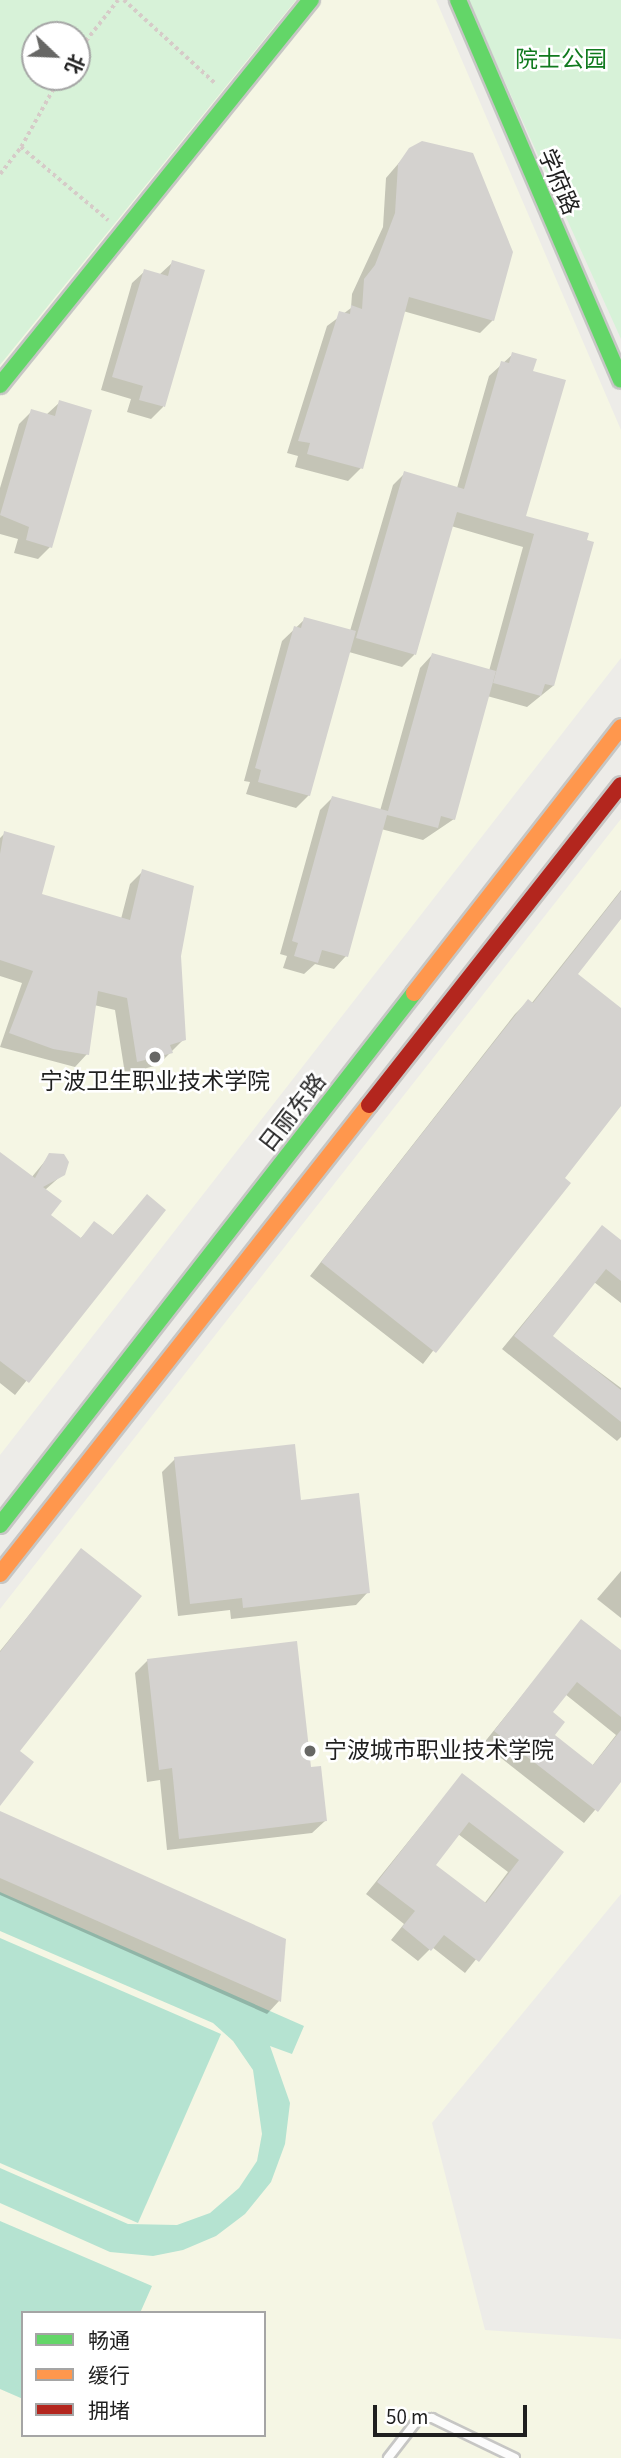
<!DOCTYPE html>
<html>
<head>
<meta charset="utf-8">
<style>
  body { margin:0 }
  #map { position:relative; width:621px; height:2458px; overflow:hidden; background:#edece8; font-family:"Source Sans 3","Noto Sans SC",sans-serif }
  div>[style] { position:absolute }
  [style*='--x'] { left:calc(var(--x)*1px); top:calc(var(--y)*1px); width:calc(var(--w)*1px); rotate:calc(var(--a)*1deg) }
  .education>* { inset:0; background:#f5f6e4 }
  .park>* { inset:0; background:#d7f2d8 }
  .pitch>* { inset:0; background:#b5e3d1 }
  .shadow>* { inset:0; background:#0003 }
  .building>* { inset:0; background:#d4d2cf }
  .path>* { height:3.5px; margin-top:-1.75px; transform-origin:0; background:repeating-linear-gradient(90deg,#d6cbc8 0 3.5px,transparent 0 7px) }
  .roads { filter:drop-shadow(2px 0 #c6c6c4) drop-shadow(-2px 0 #c6c6c4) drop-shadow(0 2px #c6c6c4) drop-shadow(0 -2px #c6c6c4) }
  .lane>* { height:8px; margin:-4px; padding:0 4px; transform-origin:4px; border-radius:4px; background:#fcfcfc }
  .fast>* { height:16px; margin:-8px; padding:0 8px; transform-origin:8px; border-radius:8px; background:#63d668 }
  .slow>* { height:16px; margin:-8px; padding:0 8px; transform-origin:8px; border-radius:8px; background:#ff974d }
  .jam>* { height:16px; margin:-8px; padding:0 8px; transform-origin:8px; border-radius:8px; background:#b3261e }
  .dots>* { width:19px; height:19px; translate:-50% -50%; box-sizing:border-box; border:4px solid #fff; border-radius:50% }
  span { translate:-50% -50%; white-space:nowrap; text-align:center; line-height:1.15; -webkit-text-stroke:5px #fff; paint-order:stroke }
  .park-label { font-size:23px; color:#107a1e }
  .street-label { font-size:23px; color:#1f1f1f }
  .poi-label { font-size:23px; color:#1f1f1f }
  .left { translate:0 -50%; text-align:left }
  .legend { position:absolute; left:21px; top:2311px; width:245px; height:126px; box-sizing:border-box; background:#fff; border:2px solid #a5a5a5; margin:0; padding:9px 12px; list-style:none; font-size:21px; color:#1f1f1f }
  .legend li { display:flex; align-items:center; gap:14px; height:35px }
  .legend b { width:35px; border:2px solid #a5a5a5 }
  .north { position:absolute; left:21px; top:21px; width:70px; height:70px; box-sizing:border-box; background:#fff; border:2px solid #a5a5a5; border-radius:50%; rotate:113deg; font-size:19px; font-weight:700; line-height:28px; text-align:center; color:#1f1f1f }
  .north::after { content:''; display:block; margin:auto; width:24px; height:32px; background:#676765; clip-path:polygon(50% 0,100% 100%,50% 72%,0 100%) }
  .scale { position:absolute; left:373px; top:2405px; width:154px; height:32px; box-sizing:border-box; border:4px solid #1f1f1f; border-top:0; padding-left:9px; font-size:21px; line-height:24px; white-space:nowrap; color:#1f1f1f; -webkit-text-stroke:5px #fff; paint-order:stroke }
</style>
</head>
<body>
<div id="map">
  <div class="education">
    <i style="clip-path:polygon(evenodd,0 0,436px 0,621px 430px,621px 658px,0 1455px,0 0,35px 35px,77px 35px,77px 77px,35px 77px,35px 35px)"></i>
    <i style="clip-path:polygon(evenodd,621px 819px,621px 1894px,432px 2123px,485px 2330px,621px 2339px,621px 2458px,0 2458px,0 1609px,621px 819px,23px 2313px,264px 2313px,264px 2435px,23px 2435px,23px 2313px)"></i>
  </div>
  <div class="park">
    <i style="clip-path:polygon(evenodd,0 0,296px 0,0 365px,0 0,35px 35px,77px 35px,77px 77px,35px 77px,35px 35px)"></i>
    <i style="clip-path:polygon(468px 0,621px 0,621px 339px)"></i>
  </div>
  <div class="pitch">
    <i style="clip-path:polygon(0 1892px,304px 2026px,292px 2054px,270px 2046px,290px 2103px,285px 2144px,271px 2182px,245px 2214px,216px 2236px,183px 2250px,153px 2256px,110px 2252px,0 2203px,0 2168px,128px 2224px,177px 2225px,210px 2213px,239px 2188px,257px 2161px,262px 2134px,253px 2070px,233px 2041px,213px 2023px,0 1931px)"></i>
    <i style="clip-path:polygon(0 1938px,221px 2034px,138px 2223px,0 2163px)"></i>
    <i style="clip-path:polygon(0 2221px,152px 2286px,140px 2313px,23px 2313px,23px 2399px,0 2389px)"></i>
  </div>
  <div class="shadow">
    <i style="clip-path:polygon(410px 150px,493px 320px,480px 333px,403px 311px,361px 468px,348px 481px,295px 467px,298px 456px,287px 453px,327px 326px,351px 308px,352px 294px,383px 227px,386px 178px)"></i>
    <i style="clip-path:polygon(173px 262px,163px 407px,151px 419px,127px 412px,131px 399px,101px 390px,132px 283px,145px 271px,159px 275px)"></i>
    <i style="clip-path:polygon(513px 354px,531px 372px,524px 517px,587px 534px,553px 686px,527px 707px,487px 696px,454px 819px,423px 840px,381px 829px,346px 956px,334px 969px,315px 964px,304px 974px,283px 968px,287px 956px,280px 954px,320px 810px,332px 798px,380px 811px,420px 668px,432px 655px,489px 671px,523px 547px,451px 526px,414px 655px,402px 667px,349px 652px,309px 795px,296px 808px,246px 794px,250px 782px,244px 781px,282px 641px,305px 619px,350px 631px,393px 485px,405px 473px,457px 488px,489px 376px)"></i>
    <i style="clip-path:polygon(60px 402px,50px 547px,38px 559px,14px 553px,18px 539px,0 534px,0 488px,19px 424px,32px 411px,46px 415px)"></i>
    <i style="clip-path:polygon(5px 833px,40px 895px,121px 919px,130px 884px,143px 871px,179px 956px,184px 1039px,158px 1065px,125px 1074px,115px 1010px,94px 1005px,87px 1054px,75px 1067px,0 1047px,22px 983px,0 976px,0 838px)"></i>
    <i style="clip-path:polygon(621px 890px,621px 916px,575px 974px,621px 1010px,621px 1103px,423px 1364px,310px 1276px,515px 1014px,528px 1001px,531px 1004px)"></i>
    <i style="clip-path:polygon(0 1154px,31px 1178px,50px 1155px,63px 1174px,45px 1190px,48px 1216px,80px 1239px,95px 1223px,111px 1237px,147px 1196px,163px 1210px,15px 1395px,0 1383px)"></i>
    <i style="clip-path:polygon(602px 1227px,621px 1242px,621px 1303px,594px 1282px,551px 1336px,621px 1388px,621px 1437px,617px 1441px,502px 1349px)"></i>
    <i style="clip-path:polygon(175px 1459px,300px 1502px,368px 1592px,356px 1605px,231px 1619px,230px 1610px,178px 1616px,162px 1472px)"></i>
    <i style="clip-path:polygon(81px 1551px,17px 1751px,0 1803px,0 1651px)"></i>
    <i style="clip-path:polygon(621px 1571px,621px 1618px,597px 1599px)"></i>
    <i style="clip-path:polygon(evenodd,582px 1621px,621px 1652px,621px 1779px,584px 1823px,483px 1744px,582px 1621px,565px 1694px,616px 1735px,592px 1766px,553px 1735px,550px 1713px,565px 1694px)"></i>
    <i style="clip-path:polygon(148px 1660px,310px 1769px,325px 1821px,312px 1833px,167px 1850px,160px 1780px,147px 1782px,135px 1673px)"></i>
    <i style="clip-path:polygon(evenodd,462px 1775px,561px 1853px,465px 1973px,432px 1947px,418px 1961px,391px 1940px,404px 1924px,366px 1894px,462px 1775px,458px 1834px,508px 1872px,484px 1904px,434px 1865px,458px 1834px)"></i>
    <i style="clip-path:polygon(0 1813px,284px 1940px,279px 2001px,267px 2014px,0 1895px)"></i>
  </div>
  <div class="building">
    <i style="clip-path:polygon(422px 141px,473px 153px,513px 252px,494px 321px,409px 297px,363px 469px,307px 454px,310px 443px,298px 441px,339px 311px,350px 314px,351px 305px,362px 309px,364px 279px,375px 265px,395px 213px,398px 164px,409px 148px)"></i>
    <i style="clip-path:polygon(172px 260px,205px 270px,165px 407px,139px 400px,143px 386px,112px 377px,144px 269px,168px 276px)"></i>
    <i style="clip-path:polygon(512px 352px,537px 359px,533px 371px,566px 380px,526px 516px,589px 533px,587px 540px,594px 542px,554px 686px,545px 684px,541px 696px,493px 683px,534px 534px,457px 512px,416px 655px,356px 638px,404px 471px,464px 489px,501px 361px,509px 363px)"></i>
    <i style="clip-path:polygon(59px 400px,92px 410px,52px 548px,26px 540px,29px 527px,0 515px,31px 409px,55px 416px)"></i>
    <i style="clip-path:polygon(304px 617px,356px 631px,310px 796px,258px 782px,261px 770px,255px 768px,294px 626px,301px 628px)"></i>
    <i style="clip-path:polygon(432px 653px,496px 671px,455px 820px,441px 816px,438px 828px,387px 815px,348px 957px,322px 950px,318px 963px,294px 956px,298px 943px,292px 941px,332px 796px,388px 811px)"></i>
    <i style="clip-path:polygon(4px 831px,55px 846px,42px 894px,130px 920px,142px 869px,194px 886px,181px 956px,186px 1040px,170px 1045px,173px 1053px,137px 1062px,127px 998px,98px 991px,89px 1055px,53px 1049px,9px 1033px,33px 971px,0 960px,0 854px)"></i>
    <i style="clip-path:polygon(621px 891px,621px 919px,578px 974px,621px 1008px,621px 1106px,565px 1178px,571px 1183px,436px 1353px,321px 1262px,528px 999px,533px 1003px)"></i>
    <i style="clip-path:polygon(0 1152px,35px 1178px,49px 1153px,64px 1154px,69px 1162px,65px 1175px,43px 1187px,62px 1201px,51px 1215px,81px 1238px,94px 1221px,113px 1235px,147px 1194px,166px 1210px,29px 1383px,0 1361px)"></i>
    <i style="clip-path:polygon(602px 1225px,621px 1240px,621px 1281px,606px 1269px,553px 1336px,621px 1390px,621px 1422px,514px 1336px)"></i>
    <i style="clip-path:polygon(295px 1444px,301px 1500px,359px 1493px,370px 1593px,243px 1608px,242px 1598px,190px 1604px,174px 1457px)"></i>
    <i style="clip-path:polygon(81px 1548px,142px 1596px,20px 1751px,34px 1762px,0 1806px,0 1652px)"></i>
    <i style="clip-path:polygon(581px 1619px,621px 1650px,621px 1717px,577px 1682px,553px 1712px,565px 1722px,555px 1735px,593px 1765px,621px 1730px,621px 1782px,598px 1812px,494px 1731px)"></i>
    <i style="clip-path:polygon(297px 1641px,311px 1767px,321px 1766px,327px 1821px,179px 1839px,172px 1768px,159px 1770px,147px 1659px)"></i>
    <i style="clip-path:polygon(evenodd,462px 1773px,564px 1852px,479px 1962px,444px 1935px,431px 1951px,402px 1927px,415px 1911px,377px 1882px,462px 1773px,469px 1822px,519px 1860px,486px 1903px,436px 1865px,469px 1822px)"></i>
    <i style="clip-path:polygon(0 1811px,286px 1939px,281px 2002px,0 1878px)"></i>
  </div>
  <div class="path">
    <i style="--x:124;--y:0;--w:125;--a:42.4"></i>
    <i style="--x:77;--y:52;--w:66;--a:-51.7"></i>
    <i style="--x:21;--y:147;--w:114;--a:40"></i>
    <i style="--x:0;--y:174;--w:34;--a:-52"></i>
    <i style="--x:21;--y:147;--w:80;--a:-60.9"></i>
  </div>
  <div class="roads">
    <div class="lane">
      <i style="--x:388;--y:2458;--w:51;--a:-52.2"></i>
      <i style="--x:419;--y:2418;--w:13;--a:0"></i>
      <i style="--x:432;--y:2418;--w:92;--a:25.7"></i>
    </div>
    <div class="fast">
      <i style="--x:458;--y:0;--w:413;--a:66.8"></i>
      <i style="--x:0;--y:385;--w:495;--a:-51.1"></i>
      <i style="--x:0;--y:1525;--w:674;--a:-52.11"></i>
    </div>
    <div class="slow">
      <i style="--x:414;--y:993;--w:337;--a:-52.1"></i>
      <i style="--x:0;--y:1574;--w:597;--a:-51.81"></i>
    </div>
    <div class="jam">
      <i style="--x:369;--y:1105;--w:407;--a:-51.8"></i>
    </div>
  </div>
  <div class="dots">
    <i style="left:155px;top:1057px;background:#676765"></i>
    <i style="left:310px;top:1751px;background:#676765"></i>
  </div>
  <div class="park-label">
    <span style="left:561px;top:60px">院士公园</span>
  </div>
  <div class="street-label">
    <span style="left:558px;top:182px;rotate:67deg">学府路</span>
    <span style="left:293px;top:1113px;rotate:-52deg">日丽东路</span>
  </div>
  <div class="poi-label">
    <span style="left:155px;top:1082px">宁波卫生职业技术学院</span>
    <span class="left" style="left:324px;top:1751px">宁波城市职业技术学院</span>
  </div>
  <ul class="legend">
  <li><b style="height:9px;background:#63d668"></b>畅通</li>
  <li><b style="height:9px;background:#ff974d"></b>缓行</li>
  <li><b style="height:9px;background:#b3261e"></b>拥堵</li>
  </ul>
  <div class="north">北</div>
  <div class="scale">50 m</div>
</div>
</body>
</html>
